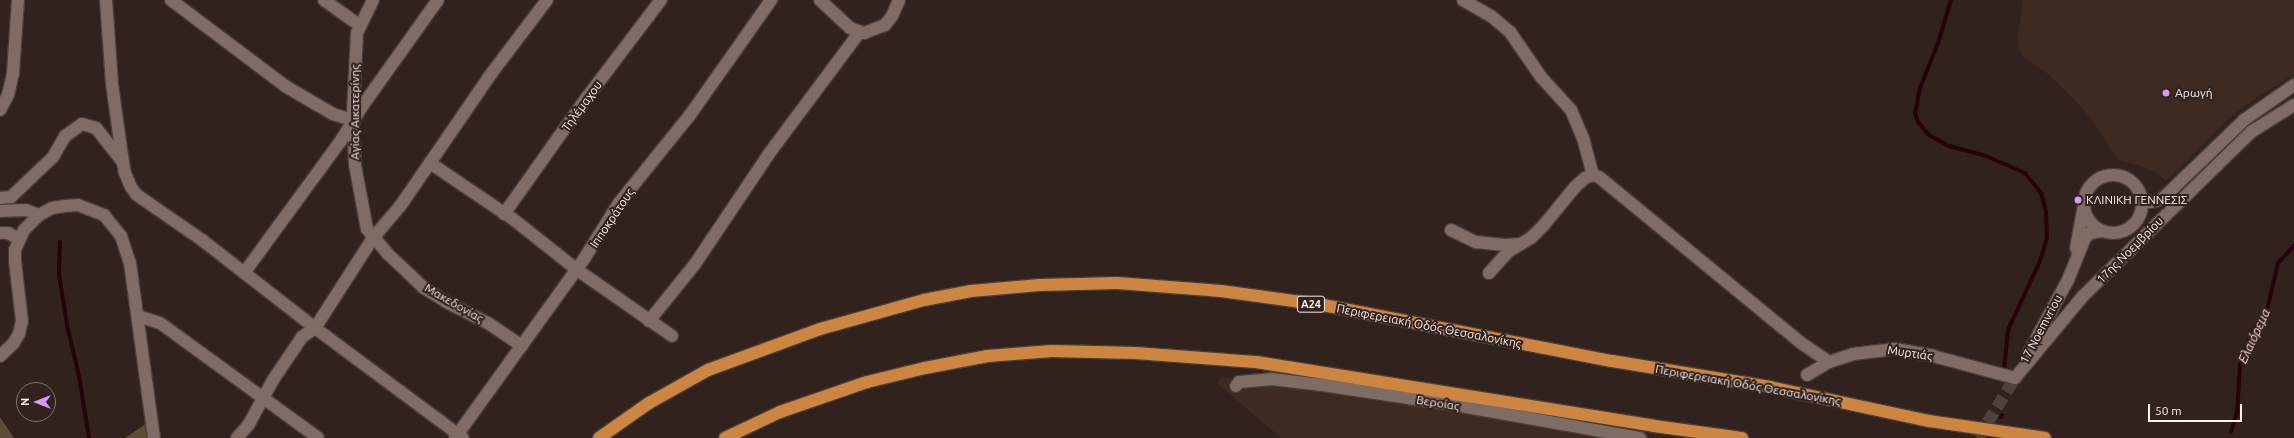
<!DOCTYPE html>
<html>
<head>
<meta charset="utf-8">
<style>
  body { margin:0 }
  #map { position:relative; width:2294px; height:438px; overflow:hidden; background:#31221d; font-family:Ubuntu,sans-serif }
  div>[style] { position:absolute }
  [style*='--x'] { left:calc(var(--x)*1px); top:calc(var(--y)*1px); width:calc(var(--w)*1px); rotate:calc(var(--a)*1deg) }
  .built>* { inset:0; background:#3f2a22 }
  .green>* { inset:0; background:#5b4d36 }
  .stream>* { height:4px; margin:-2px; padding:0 2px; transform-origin:2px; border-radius:2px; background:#27020d }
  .tertiary-tunnel>* { height:12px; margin-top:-6px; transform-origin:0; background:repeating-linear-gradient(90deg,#4f413c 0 12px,transparent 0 18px) }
  .roads { filter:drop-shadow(1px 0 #4a3e39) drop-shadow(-1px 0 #4a3e39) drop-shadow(0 1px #4a3e39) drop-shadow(0 -1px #4a3e39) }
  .minor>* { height:12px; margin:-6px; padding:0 6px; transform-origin:6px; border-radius:6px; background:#7e6c65 }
  .tertiary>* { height:12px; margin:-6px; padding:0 6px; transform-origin:6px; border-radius:6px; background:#7e6c65 }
  .tertiary>.ring { margin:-6px; padding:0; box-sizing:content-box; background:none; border:12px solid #7e6c65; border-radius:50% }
  .trunk>* { height:12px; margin:-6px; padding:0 6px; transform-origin:6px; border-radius:6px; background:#cd8642 }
  .dots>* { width:11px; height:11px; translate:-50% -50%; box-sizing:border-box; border:2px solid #31221d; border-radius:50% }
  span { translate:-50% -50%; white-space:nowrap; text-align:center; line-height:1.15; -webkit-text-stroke:4px #31221d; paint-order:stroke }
  .shield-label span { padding:1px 3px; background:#31221d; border:1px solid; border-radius:3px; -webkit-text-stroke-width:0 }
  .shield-label { font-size:11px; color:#faf0ec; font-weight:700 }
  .poi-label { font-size:12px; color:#faf0ec }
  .left { translate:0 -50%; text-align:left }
  .street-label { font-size:12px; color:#faf0ec }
  .water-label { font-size:13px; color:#f7d6dc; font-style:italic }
  .north { position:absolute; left:16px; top:382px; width:40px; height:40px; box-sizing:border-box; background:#31221d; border:1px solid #817470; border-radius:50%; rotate:270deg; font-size:11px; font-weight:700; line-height:16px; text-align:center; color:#faf0ec }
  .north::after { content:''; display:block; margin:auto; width:14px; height:18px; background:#d59cfb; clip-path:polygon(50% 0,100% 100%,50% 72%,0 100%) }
  .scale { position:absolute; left:2148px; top:404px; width:94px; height:18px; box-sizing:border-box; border:2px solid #faf0ec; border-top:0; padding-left:5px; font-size:12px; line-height:14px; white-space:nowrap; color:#faf0ec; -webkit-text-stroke:3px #31221d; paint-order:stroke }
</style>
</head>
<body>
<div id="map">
  <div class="built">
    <i style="clip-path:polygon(2023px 0,2294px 0,2294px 80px,2290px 77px,2253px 100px,2232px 116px,2166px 181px,2157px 173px,2138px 165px,2118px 160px,2090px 117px,2076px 101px,2047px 73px,2022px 56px,2017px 44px)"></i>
    <i style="clip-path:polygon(1221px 377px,1475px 410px,1620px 438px,1281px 438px,1217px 383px)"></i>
  </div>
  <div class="green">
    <i style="clip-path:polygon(0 417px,14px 438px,0 438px)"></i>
    <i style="clip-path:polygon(147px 423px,149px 438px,125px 438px)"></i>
  </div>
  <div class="stream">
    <i style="--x:1951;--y:0;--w:45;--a:106.8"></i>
    <i style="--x:1938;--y:43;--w:48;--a:111.8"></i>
    <i style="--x:1920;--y:88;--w:25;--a:101"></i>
    <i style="--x:1915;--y:113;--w:9;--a:72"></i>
    <i style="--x:1918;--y:122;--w:17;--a:50"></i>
    <i style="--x:1929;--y:135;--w:23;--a:29"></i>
    <i style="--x:1949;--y:146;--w:38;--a:15"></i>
    <i style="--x:1986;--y:156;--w:43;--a:23.6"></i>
    <i style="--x:2025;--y:173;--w:26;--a:51"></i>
    <i style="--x:2041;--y:193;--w:20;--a:75"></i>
    <i style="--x:2046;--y:212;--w:26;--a:88"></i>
    <i style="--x:2047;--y:238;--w:24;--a:107"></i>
    <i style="--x:2040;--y:261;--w:76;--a:114.9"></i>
    <i style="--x:2008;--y:330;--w:40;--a:95.7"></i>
    <i style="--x:60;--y:242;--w:32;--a:92"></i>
    <i style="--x:59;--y:274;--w:52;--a:81.1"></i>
    <i style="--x:67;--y:325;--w:52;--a:76.8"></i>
    <i style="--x:79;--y:376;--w:63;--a:80.8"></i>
    <i style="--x:2001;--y:417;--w:2;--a:-63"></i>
    <i style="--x:2231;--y:432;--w:21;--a:-73"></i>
    <i style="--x:2237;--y:412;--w:47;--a:-86.3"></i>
    <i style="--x:2240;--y:365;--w:33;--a:-69"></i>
    <i style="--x:2252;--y:334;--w:32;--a:-60"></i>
    <i style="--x:2268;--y:306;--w:44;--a:-76.9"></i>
    <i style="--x:2278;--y:263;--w:23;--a:-47"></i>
  </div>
  <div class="tertiary-tunnel">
    <i style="--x:1978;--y:438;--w:70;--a:-58.3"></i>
  </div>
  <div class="roads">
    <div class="minor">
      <i style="--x:106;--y:0;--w:84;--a:85.9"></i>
      <i style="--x:112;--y:84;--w:66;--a:82.1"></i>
      <i style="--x:121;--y:149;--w:24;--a:81"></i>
      <i style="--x:125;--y:173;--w:15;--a:67"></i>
      <i style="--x:131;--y:187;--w:10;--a:53"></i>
      <i style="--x:137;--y:195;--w:79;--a:34.7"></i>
      <i style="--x:202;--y:240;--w:143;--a:37.9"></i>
      <i style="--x:315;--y:328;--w:184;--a:36.6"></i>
      <i style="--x:171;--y:0;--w:143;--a:37"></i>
      <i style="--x:285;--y:86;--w:56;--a:30.3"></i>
      <i style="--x:333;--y:114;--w:21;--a:17"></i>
      <i style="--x:324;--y:0;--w:43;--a:35.5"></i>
      <i style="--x:373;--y:0;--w:37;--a:116"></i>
      <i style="--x:357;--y:33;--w:80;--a:92.9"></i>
      <i style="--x:353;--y:113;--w:52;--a:87.8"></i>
      <i style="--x:355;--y:165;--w:65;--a:79.4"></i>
      <i style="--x:367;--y:229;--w:33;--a:50"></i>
      <i style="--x:388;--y:254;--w:50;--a:43.4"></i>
      <i style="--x:424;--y:288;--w:26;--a:32"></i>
      <i style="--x:446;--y:302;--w:47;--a:26.6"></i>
      <i style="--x:488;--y:323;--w:41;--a:34.1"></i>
      <i style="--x:820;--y:0;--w:41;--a:43"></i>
      <i style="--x:850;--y:28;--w:15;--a:20"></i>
      <i style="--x:864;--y:33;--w:22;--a:-21"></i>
      <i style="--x:885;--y:25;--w:11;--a:-52"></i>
      <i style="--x:892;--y:16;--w:17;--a:-66"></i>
      <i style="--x:1463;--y:0;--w:32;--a:30"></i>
      <i style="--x:1491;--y:16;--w:25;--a:40"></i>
      <i style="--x:1510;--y:32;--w:55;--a:55.4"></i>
      <i style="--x:1541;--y:77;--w:45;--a:47.7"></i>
      <i style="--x:1571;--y:110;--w:30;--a:67"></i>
      <i style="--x:1583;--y:138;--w:38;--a:75"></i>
      <i style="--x:0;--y:110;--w:17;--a:-62"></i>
      <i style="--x:8;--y:95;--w:23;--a:-77"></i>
      <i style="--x:13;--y:73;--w:73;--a:-86.1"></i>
      <i style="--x:430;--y:163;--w:100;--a:34"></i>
      <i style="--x:513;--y:219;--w:80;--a:38.4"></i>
      <i style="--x:576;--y:269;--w:117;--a:34.9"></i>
      <i style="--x:0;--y:198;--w:11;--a:-5"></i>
      <i style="--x:11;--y:197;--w:58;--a:-43.6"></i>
      <i style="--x:53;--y:157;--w:24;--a:-60"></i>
      <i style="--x:65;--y:136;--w:21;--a:-35"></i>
      <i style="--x:82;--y:124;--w:15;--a:16"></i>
      <i style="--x:96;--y:128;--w:42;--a:51.8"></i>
      <i style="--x:0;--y:211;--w:26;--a:-2"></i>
      <i style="--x:26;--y:210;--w:14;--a:21"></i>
      <i style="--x:504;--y:214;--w:145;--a:-54.6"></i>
      <i style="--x:588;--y:96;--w:121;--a:-52.8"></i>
      <i style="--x:1451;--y:230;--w:28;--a:26"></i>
      <i style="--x:1476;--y:242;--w:31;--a:6"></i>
      <i style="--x:1507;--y:245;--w:12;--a:-5"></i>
      <i style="--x:0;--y:233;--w:8;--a:0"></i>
      <i style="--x:8;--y:233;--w:13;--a:29"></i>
      <i style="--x:244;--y:273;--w:162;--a:-53.8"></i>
      <i style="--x:340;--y:142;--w:44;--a:-58.1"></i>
      <i style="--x:363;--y:105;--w:129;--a:-54.5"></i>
      <i style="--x:1489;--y:273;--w:30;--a:-48"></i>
      <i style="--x:1509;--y:251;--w:26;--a:-31"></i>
      <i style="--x:1531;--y:238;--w:17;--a:-45"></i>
      <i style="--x:1543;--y:226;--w:50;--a:-50.6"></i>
      <i style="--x:1575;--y:187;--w:13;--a:-42"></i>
      <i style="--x:1585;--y:178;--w:9;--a:-21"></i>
      <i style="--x:1593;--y:175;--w:6;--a:18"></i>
      <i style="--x:1599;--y:177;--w:261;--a:39.4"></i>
      <i style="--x:1801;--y:343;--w:34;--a:34"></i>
      <i style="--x:138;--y:316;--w:23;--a:18"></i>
      <i style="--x:160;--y:323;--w:195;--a:36"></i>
      <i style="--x:649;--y:321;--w:73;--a:-51.1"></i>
      <i style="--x:695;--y:264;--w:136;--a:-56.1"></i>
      <i style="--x:771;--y:151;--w:147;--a:-53.3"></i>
      <i style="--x:315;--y:328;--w:107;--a:-57.2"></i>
      <i style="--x:373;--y:238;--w:43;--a:-49.7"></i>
      <i style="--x:401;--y:205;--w:159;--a:-55.5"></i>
      <i style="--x:491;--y:74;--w:93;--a:-52.9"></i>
      <i style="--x:0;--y:356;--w:18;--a:-43"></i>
      <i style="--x:13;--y:344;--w:12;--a:-59"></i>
      <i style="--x:19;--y:334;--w:13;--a:-77"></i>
      <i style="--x:22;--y:321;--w:60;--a:-96.7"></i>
      <i style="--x:15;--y:261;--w:11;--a:-90"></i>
      <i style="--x:15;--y:250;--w:22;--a:-66"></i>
      <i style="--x:24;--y:230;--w:21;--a:-45"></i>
      <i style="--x:39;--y:215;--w:15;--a:-28"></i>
      <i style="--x:52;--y:208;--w:13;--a:-9"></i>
      <i style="--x:65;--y:206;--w:13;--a:-4"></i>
      <i style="--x:78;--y:205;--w:28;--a:21"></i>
      <i style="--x:104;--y:215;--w:27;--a:51"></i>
      <i style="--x:121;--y:236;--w:28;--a:72"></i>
      <i style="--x:130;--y:263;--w:177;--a:82.2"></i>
      <i style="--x:1807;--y:375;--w:26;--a:-31"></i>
      <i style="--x:1829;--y:362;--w:25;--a:-18"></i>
      <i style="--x:1853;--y:354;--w:42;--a:-6.8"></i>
      <i style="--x:1895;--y:349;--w:39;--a:10"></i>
      <i style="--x:1933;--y:356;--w:85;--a:15"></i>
      <i style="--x:1236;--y:386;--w:5;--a:-53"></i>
      <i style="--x:1239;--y:382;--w:32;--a:-5"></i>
      <i style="--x:1271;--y:379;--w:51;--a:6.7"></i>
      <i style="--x:1322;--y:385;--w:134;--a:8.6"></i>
      <i style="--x:1454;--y:405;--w:189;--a:10.1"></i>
      <i style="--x:237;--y:438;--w:18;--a:-49"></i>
      <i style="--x:249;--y:424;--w:50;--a:-61.4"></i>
      <i style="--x:273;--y:380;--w:52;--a:-56"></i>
      <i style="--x:302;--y:337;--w:16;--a:-35"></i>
      <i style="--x:455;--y:438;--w:221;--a:-54.2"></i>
      <i style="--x:584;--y:259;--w:66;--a:-58"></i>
      <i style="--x:619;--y:203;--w:113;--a:-51.1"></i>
      <i style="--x:690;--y:115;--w:141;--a:-54.8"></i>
    </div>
    <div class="tertiary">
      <i class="ring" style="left:2084px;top:175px;width:46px;height:46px"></i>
      <i style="--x:2141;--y:197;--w:11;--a:27"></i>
      <i style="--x:2151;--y:202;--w:11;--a:-15"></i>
      <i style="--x:2162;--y:199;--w:114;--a:-43.9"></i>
      <i style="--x:2244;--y:120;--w:61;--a:-35"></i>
      <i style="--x:2076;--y:248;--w:44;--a:-79.5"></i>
      <i style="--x:2029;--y:352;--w:82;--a:-61.6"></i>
      <i style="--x:2068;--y:280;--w:45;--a:-68"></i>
      <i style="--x:2085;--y:238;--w:7;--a:-45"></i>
      <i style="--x:2090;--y:233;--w:12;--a:-9"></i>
      <i style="--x:2015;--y:378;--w:107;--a:-50.3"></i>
      <i style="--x:2083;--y:296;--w:235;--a:-44.3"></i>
      <i style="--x:2251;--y:132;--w:51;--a:-32.1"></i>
    </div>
    <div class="trunk">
      <i style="--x:599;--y:438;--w:61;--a:-35"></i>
      <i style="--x:649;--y:403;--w:68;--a:-29.2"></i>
      <i style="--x:708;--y:370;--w:119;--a:-20.1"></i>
      <i style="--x:820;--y:329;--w:108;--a:-15.6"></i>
      <i style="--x:924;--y:300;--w:48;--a:-10.8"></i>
      <i style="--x:971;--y:291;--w:69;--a:-5"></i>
      <i style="--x:1040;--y:285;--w:77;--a:-1.5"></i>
      <i style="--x:1117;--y:283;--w:104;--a:4.4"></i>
      <i style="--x:1221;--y:291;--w:103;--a:7.8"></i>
      <i style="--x:1323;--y:305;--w:294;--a:11"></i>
      <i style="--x:1612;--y:361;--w:160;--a:9.3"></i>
      <i style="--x:1770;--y:387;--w:163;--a:12.1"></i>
      <i style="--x:1929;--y:421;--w:117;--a:8.3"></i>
      <i style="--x:725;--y:438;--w:61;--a:-25.3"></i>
      <i style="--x:780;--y:412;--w:92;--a:-19"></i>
      <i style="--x:867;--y:382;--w:60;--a:-13.6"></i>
      <i style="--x:925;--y:368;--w:64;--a:-10.8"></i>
      <i style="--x:988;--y:356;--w:64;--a:-4.5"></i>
      <i style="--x:1052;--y:351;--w:83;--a:1.4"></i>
      <i style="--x:1135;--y:353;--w:121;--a:4.3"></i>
      <i style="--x:1256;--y:362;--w:403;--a:9.1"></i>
      <i style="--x:1654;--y:426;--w:89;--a:7.8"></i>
    </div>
  </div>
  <div class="dots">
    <i style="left:2166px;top:93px;background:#d59cfb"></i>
    <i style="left:2078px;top:200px;background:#d59cfb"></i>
  </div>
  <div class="shield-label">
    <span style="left:1311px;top:304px">Α24</span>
  </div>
  <div class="poi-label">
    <span class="left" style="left:2175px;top:93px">Αρωγή</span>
    <span class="left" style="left:2086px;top:200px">ΚΛΙΝΙΚΗ ΓΕΝΝΕΣΙΣ</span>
  </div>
  <div class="street-label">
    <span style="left:582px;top:106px;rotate:-54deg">Τηλέμαχου</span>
    <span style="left:355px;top:112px;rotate:-90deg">Αγίας Αικατερίνης</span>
    <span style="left:612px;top:218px;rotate:-56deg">Ιπποκράτους</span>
    <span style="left:2130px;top:250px;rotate:-45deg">17ης Νοεμβρίου</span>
    <span style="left:454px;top:303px;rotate:30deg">Μακεδονίας</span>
    <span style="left:1429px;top:326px;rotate:11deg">Περιφερειακή Οδός Θεσσαλονίκης</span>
    <span style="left:2041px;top:329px;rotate:-62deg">17 Noemvriou</span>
    <span style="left:1910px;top:353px;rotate:8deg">Μυρτιάς</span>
    <span style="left:1748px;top:385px;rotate:10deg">Περιφερειακή Οδός Θεσσαλονίκης</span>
    <span style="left:1438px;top:403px;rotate:9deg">Βεροίας</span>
  </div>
  <div class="water-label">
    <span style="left:2254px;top:336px;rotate:-65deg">Ελαιόρεμα</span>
  </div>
  <div class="north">N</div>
  <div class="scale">50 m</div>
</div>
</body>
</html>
